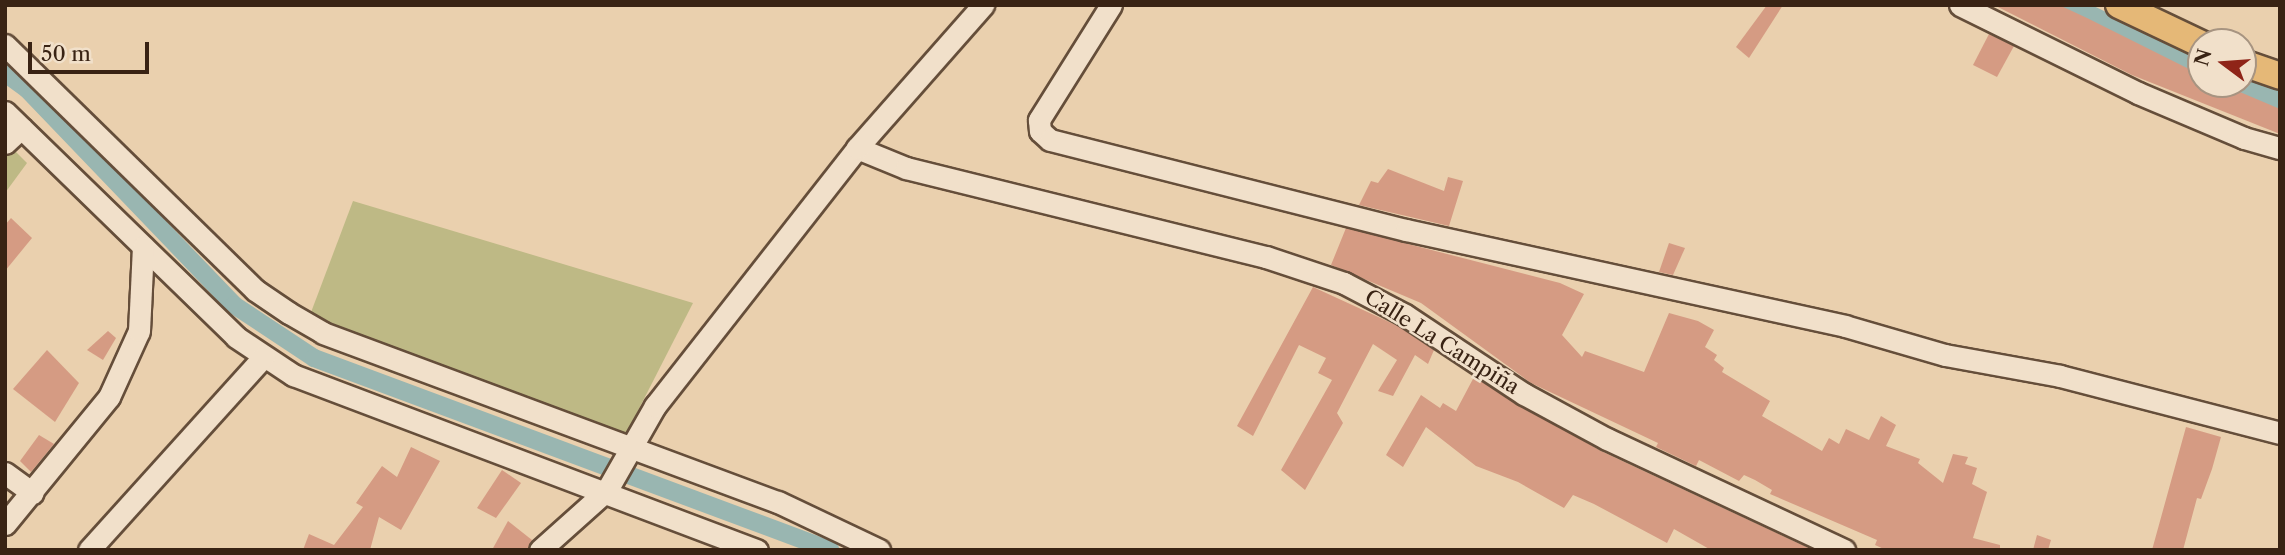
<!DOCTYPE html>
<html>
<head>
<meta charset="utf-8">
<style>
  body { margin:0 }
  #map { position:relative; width:2285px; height:555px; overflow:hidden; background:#ead0ae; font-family:"Libre Caslon Text",serif }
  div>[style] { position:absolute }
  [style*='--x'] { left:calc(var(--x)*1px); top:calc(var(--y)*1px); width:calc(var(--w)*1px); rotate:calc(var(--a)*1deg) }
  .green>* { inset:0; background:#beb985 }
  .canal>* { height:18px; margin:-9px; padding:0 9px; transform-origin:9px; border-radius:9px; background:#99b6b1 }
  .building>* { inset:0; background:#d59b83 }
  .roads { filter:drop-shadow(2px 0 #654e3a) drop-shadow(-2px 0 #654e3a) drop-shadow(0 2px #654e3a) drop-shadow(0 -2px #654e3a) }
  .minor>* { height:21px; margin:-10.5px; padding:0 10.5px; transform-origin:10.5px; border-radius:10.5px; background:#f1e0ca }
  .major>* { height:26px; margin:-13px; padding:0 13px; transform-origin:13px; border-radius:13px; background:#e5b877 }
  span { translate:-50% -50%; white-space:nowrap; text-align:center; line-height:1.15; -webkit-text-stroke:5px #f1e0ca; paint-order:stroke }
  .street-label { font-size:21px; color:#392314 }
  .frame { position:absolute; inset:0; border:7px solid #392314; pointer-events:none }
  .north { position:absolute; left:2187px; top:28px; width:70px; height:70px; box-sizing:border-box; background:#f1e0ca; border:2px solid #a79481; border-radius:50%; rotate:286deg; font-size:19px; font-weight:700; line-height:28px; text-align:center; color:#392314 }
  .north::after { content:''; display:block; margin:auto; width:24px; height:32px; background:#8f2418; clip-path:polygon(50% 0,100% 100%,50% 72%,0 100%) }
  .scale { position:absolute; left:28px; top:42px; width:121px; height:32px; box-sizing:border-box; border:4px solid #392314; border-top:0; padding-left:9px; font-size:21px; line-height:24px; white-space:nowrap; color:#392314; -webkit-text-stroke:5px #f1e0ca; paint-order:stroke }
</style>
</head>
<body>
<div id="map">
  <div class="green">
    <i style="clip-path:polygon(5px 141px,27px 163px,5px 193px)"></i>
    <i style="clip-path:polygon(353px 201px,693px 303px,626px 434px,310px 315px)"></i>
  </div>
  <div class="canal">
    <i style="--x:2071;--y:5;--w:144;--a:25.9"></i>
    <i style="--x:5;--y:73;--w:27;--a:36"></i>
    <i style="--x:27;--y:89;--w:299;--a:46.2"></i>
    <i style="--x:234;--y:305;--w:96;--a:33.5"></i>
    <i style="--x:314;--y:358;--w:551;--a:20.41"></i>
    <i style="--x:2235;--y:84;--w:48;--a:19.6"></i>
  </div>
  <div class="building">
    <i style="clip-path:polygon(1767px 5px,1783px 5px,1749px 58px,1736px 47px)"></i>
    <i style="clip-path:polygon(1994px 5px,2059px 5px,2087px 18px,2201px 75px,2201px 84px,2221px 84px,2280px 109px,2280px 134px,2132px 75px)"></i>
    <i style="clip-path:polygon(1989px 34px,2014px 46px,1997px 77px,1973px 65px)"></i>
    <i style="clip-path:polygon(1388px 169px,1444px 191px,1448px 177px,1463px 181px,1449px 226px,1359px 205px,1371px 181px,1378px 183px)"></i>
    <i style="clip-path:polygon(11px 218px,32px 238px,5px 271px,5px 225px)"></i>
    <i style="clip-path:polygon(1346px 228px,1560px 283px,1584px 294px,1562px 335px,1582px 357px,1585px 351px,1644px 372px,1669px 313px,1698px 321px,1714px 330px,1705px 347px,1717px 355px,1714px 360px,1724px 368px,1722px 372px,1770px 401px,1762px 416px,1822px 451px,1829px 438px,1839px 444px,1846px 429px,1869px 440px,1881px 416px,1896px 425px,1886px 446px,1920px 459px,1918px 463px,1943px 483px,1953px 454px,1968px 457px,1965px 464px,1977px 468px,1972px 484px,1987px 492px,1973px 538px,2000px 545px,2000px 550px,1886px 550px,1875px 545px,1877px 540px,1770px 494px,1772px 490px,1755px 480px,1744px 475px,1739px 481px,1699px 460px,1696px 466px,1656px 447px,1658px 443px,1531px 383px,1421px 303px,1331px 265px)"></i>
    <i style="clip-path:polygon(1669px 243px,1685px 248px,1673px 275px,1659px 272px)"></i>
    <i style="clip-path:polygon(1313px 287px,1398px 326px,1434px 350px,1428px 364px,1415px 355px,1393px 396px,1378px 391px,1397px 360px,1373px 344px,1337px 413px,1343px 423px,1305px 490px,1281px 470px,1332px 380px,1318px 373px,1326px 358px,1299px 345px,1253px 436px,1237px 426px)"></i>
    <i style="clip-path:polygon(108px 331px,116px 338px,103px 360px,87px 350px)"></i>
    <i style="clip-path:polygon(47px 350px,79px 383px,55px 422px,13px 389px)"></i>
    <i style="clip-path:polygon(1474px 377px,1601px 451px,1813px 550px,1711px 550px,1674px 529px,1667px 543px,1594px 504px,1573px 495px,1564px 508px,1518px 482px,1476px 466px,1426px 427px,1403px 467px,1386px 455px,1421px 395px,1440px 408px,1443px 403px,1456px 411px)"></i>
    <i style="clip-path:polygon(2186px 427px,2221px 437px,2212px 469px,2201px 499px,2197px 498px,2183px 550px,2152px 550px)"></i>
    <i style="clip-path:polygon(39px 435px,54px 444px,31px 472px,20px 461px)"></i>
    <i style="clip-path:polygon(411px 447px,440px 461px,401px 530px,379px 517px,370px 550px,303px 550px,309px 534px,334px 545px,363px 507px,356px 503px,382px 466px,397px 477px)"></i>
    <i style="clip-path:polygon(502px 470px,521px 483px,496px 518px,477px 508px)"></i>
    <i style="clip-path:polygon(508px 521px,532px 540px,527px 550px,492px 550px)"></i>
    <i style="clip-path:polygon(2037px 535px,2051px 540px,2048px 550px,2033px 550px)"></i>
  </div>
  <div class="roads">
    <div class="minor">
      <i style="--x:1111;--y:5;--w:136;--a:122.1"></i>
      <i style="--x:1039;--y:120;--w:11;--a:85"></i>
      <i style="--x:1040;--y:131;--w:13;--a:42"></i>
      <i style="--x:1050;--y:140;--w:367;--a:14.2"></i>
      <i style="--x:1406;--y:230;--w:449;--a:12.3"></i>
      <i style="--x:1845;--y:326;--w:104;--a:16.2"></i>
      <i style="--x:1945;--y:355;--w:117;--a:10.3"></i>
      <i style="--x:2060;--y:376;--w:227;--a:14.5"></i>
      <i style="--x:1960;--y:5;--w:199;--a:26.3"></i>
      <i style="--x:2138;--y:93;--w:115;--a:23"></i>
      <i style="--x:2244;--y:138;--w:37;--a:16"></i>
      <i style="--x:5;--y:45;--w:350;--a:44.4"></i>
      <i style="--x:255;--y:290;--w:41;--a:34.1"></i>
      <i style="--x:289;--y:313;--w:39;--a:30"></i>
      <i style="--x:323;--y:333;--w:485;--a:20.4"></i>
      <i style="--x:778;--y:502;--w:112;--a:25.4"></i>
      <i style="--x:5;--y:112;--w:322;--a:44.2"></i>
      <i style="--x:236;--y:337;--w:69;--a:33.7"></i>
      <i style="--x:293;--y:375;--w:496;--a:20.7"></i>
      <i style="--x:5;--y:143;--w:22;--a:-43"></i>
      <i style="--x:857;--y:148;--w:53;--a:22.2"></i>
      <i style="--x:906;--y:168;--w:371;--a:13.9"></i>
      <i style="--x:1266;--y:257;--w:82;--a:18.4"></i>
      <i style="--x:1344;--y:283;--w:69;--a:27.7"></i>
      <i style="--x:1405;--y:315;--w:143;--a:33.6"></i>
      <i style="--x:1524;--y:394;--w:94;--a:28.5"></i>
      <i style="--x:1607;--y:439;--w:262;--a:25.1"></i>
      <i style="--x:5;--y:473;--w:34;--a:36"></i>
      <i style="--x:5;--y:524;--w:164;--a:-50.7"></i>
      <i style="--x:109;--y:397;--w:72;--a:-65.6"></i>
      <i style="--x:139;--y:331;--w:84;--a:-87.3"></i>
      <i style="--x:89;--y:550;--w:261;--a:-47.9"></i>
      <i style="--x:540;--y:550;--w:90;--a:-41.8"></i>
      <i style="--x:607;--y:490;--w:97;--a:-60.3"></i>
      <i style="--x:655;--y:406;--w:328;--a:-51.9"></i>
      <i style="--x:857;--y:148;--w:191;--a:-48.6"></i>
    </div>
    <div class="major">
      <i style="--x:2119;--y:5;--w:91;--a:25.4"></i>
      <i style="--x:2243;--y:63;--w:39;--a:19"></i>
    </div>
  </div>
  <div class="street-label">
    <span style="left:1442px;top:342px;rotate:32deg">Calle La Campiña</span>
  </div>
  <div class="frame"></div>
  <div class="north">N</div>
  <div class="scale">50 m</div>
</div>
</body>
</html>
